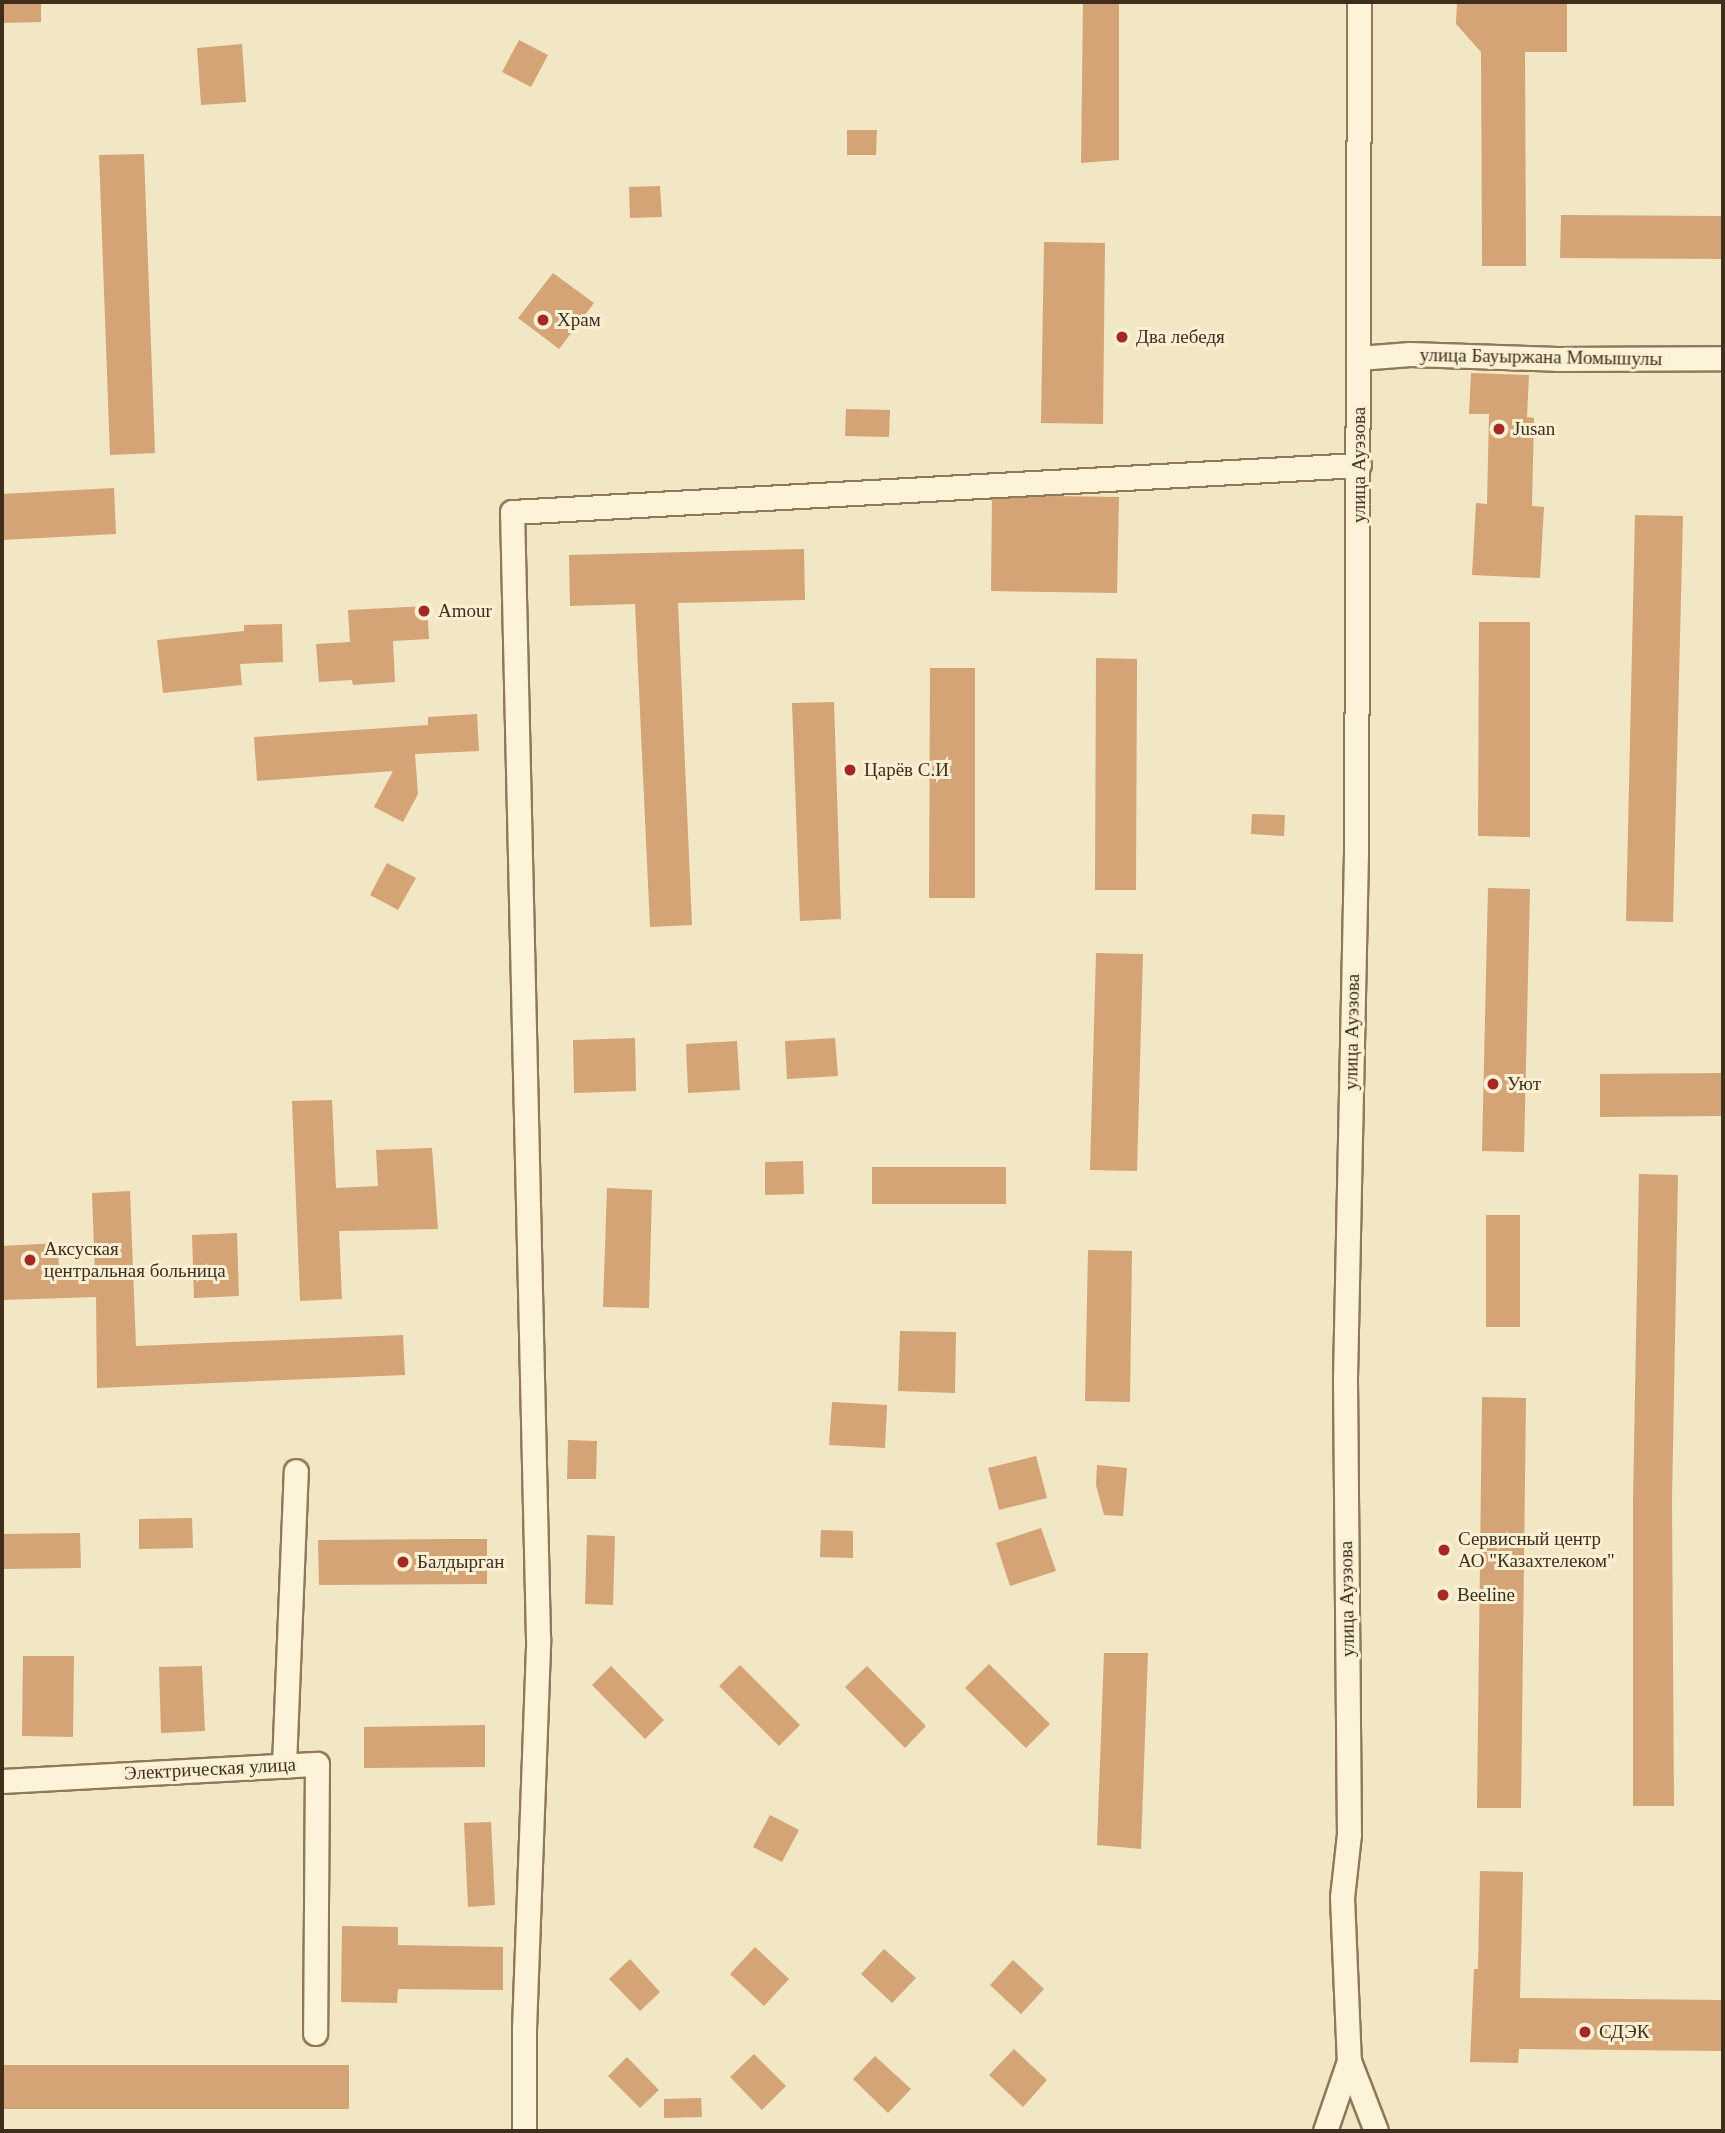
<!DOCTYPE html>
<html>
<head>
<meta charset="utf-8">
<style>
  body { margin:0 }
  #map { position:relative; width:1725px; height:2133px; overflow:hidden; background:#f2e7c4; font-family:Georgia,serif }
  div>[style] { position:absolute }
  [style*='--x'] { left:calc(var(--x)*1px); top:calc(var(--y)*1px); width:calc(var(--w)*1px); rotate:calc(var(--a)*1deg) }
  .building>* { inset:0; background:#d4a376 }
  .roads { filter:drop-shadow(2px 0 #8f7958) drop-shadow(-2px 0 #8f7958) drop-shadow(0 2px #8f7958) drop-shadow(0 -2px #8f7958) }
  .minor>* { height:23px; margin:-11.5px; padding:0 11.5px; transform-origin:11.5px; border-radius:11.5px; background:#fcf3d8 }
  .dots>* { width:19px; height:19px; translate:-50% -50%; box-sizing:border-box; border:4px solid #f9f0d4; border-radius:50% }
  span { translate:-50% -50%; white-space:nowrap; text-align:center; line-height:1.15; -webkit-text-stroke:6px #f9f0d4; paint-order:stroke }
  .poi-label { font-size:19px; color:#3e2f1d }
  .left { translate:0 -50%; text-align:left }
  .street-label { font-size:19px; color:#3e2f1d }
  .frame { position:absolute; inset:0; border:4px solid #3e2f1d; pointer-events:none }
</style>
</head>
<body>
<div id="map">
  <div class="building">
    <i style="clip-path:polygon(2px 2px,41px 2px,41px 22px,2px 23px)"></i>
    <i style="clip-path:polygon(1083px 2px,1119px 2px,1119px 160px,1081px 163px)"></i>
    <i style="clip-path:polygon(1457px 2px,1567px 2px,1567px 52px,1525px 52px,1526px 266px,1482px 266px,1481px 52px,1456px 24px)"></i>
    <i style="clip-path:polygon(519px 40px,548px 55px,531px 87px,502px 72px)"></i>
    <i style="clip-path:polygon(242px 44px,246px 102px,201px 105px,197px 48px)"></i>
    <i style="clip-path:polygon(847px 130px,877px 130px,876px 155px,847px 155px)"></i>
    <i style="clip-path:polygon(144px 154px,155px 453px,110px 455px,99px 155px)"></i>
    <i style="clip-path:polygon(660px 186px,662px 217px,630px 218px,629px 187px)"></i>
    <i style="clip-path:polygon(1561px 215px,1723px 216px,1723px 259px,1560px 258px)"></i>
    <i style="clip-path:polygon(1044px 242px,1105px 243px,1103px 424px,1041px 423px)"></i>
    <i style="clip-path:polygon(553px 273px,594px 303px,559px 349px,518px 318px)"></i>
    <i style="clip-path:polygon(1471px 373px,1529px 375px,1527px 417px,1534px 418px,1532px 506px,1544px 507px,1540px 578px,1472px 575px,1476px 503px,1487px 504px,1489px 414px,1469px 414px)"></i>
    <i style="clip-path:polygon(846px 409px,890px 410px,889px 437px,845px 436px)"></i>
    <i style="clip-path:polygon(114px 488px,116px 534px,2px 540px,2px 494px)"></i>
    <i style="clip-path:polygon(1051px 496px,1119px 497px,1117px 593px,991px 591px,992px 499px)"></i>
    <i style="clip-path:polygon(1635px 515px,1683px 516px,1673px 922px,1626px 921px)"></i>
    <i style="clip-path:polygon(804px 549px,805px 600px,678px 603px,692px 925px,650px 927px,635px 604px,570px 606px,569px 555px)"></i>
    <i style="clip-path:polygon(427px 606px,429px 639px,393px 641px,395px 682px,353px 685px,352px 680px,319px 682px,316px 644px,350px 642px,348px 610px)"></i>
    <i style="clip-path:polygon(1479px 622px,1530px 622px,1530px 837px,1478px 836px)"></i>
    <i style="clip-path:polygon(282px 624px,283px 662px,240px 664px,242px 685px,163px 693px,157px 640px,244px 631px,244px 625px)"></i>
    <i style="clip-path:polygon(1096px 658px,1137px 659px,1136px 890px,1095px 890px)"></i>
    <i style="clip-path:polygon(930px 668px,975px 668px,975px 898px,929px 898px)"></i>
    <i style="clip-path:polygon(834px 702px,841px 919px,800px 921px,792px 703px)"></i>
    <i style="clip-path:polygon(477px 714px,479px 751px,415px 754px,418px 794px,403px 822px,374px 807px,393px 771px,257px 781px,254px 737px,428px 725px,428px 717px)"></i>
    <i style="clip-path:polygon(1252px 814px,1285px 815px,1284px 836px,1251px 834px)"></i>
    <i style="clip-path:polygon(387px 863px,416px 878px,398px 910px,370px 895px)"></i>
    <i style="clip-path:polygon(1488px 888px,1530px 889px,1524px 1152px,1482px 1151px)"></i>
    <i style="clip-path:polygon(1096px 953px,1143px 954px,1137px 1171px,1090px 1170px)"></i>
    <i style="clip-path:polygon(635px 1038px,636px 1091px,574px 1093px,573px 1040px)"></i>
    <i style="clip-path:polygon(835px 1038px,838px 1076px,787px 1079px,785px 1041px)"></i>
    <i style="clip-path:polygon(737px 1041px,740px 1090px,688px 1093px,686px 1044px)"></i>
    <i style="clip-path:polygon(1723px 1073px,1723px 1116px,1600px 1117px,1600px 1074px)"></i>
    <i style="clip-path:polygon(332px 1100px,336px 1188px,378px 1186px,376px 1150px,432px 1148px,438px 1229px,339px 1231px,342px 1299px,300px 1301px,292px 1101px)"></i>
    <i style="clip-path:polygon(803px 1161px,804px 1194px,765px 1195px,765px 1162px)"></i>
    <i style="clip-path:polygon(872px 1167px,1006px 1167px,1006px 1204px,872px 1204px)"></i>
    <i style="clip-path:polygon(1639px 1174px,1678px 1175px,1672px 1502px,1674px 1806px,1633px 1806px,1633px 1502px)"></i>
    <i style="clip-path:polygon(607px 1188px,652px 1190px,649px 1308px,603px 1307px)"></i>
    <i style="clip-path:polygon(130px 1191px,136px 1346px,403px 1335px,405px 1375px,97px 1388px,96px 1297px,2px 1300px,2px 1246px,58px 1243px,59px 1276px,95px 1274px,92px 1193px)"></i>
    <i style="clip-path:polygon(1486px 1215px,1520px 1215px,1520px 1327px,1486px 1327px)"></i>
    <i style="clip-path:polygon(237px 1233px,239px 1296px,194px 1298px,192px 1235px)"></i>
    <i style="clip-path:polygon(1088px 1250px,1132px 1251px,1130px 1402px,1085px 1401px)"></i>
    <i style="clip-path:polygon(900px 1331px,956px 1332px,955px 1393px,898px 1391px)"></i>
    <i style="clip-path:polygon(1482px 1397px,1526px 1398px,1521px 1808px,1477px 1808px)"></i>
    <i style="clip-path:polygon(832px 1402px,887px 1405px,885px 1448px,829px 1445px)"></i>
    <i style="clip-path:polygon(568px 1440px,597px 1441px,596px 1479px,567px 1479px)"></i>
    <i style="clip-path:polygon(1036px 1456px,1047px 1498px,999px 1510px,988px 1468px)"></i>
    <i style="clip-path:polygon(1097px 1465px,1127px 1468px,1123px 1516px,1104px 1515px,1096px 1485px)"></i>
    <i style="clip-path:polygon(192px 1518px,193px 1548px,139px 1549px,139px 1519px)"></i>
    <i style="clip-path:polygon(1041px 1528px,1056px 1571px,1010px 1586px,996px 1543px)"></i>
    <i style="clip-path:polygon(821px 1530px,853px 1531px,853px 1558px,820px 1557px)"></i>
    <i style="clip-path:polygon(80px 1533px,81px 1568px,2px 1569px,2px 1534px)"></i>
    <i style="clip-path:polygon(587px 1535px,615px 1536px,613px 1605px,585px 1604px)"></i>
    <i style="clip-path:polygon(452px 1539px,487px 1539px,487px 1584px,319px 1585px,318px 1540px)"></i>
    <i style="clip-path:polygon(1104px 1653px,1148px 1653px,1141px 1849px,1097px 1845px)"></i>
    <i style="clip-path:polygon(23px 1656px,74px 1656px,73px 1737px,22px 1736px)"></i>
    <i style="clip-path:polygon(989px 1664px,1050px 1724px,1026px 1748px,965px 1688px)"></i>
    <i style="clip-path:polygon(740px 1665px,800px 1725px,779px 1746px,719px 1686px)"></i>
    <i style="clip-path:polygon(202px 1666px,205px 1731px,161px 1733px,159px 1667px)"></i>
    <i style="clip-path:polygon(611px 1666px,664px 1720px,645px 1739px,592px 1685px)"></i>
    <i style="clip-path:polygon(867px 1666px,926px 1726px,905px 1748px,845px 1687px)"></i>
    <i style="clip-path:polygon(485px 1725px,485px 1767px,364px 1768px,364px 1727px)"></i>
    <i style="clip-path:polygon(770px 1815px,799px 1830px,782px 1862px,753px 1847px)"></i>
    <i style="clip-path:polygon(491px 1822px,495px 1905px,468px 1907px,464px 1823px)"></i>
    <i style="clip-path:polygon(1480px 1871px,1523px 1872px,1520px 1998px,1723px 2000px,1723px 2051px,1519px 2049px,1518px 2063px,1470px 2062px,1474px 1969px,1478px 1969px)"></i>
    <i style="clip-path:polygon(342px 1926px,398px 1927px,398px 1945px,503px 1947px,503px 1990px,398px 1989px,397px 2003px,341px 2002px)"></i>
    <i style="clip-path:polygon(755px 1947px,789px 1979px,764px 2006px,730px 1974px)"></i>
    <i style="clip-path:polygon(884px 1949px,916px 1978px,892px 2003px,861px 1974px)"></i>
    <i style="clip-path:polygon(630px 1959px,660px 1992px,640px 2011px,609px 1979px)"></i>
    <i style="clip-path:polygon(1013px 1960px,1044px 1989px,1021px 2014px,990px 1985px)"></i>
    <i style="clip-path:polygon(1014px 2049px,1047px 2080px,1023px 2107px,989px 2075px)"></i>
    <i style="clip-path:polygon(754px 2054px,786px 2086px,762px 2110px,730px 2077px)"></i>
    <i style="clip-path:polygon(875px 2056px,911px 2089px,888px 2113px,853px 2079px)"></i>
    <i style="clip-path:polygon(627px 2057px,659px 2090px,640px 2108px,608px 2076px)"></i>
    <i style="clip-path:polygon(2px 2065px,349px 2065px,349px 2109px,2px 2109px)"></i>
    <i style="clip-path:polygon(701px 2098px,702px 2117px,664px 2118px,664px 2099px)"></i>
  </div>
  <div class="roads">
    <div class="minor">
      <i style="--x:1359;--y:2;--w:851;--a:90.2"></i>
      <i style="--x:1356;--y:853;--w:526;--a:91.2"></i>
      <i style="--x:1345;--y:1379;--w:455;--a:89.5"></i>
      <i style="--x:1349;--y:1834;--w:63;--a:96.3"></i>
      <i style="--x:1342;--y:1897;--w:164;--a:87.6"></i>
      <i style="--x:1349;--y:2061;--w:75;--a:68.9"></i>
      <i style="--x:1359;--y:358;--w:51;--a:-4.5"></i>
      <i style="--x:1410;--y:354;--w:147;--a:1.9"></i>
      <i style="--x:1557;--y:359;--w:166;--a:-0.3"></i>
      <i style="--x:284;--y:1765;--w:294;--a:-87.7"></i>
      <i style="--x:2;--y:1781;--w:315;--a:-3.1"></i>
      <i style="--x:317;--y:1764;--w:269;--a:90.4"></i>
      <i style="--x:524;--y:2131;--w:102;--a:-90"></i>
      <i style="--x:524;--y:2029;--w:391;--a:-87.9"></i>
      <i style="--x:538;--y:1638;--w:1126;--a:-91.32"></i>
      <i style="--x:512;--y:512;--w:848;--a:-3.18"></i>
      <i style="--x:1325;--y:2131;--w:74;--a:-71.1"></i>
    </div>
  </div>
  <div class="dots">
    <i style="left:543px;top:320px;background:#a42922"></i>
    <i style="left:1122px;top:337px;background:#a42922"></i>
    <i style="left:1499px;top:429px;background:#a42922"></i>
    <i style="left:424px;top:611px;background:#a42922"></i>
    <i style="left:850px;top:770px;background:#a42922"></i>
    <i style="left:1493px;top:1084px;background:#a42922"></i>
    <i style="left:30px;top:1260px;background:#a42922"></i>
    <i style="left:1444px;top:1550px;background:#a42922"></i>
    <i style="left:403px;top:1562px;background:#a42922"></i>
    <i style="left:1443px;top:1595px;background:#a42922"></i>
    <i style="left:1585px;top:2032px;background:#a42922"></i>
  </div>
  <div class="poi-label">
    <span class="left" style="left:557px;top:320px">Храм</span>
    <span class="left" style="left:1136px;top:337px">Два лебедя</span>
    <span class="left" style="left:1513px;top:429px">Jusan</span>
    <span class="left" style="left:438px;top:611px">Amour</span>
    <span class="left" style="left:864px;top:770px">Царёв С.И</span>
    <span class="left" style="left:1507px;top:1084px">Уют</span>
    <span class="left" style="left:44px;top:1260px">Аксуская<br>центральная больница</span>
    <span class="left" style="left:1458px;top:1550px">Сервисный центр<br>АО "Казахтелеком"</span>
    <span class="left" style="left:417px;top:1562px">Балдырган</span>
    <span class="left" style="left:1457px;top:1595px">Beeline</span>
    <span class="left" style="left:1599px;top:2032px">СДЭК</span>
  </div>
  <div class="street-label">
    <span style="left:1541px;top:357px;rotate:1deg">улица Бауыржана Момышулы</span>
    <span style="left:1359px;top:465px;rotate:-90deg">улица Ауэзова</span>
    <span style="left:1352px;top:1032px;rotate:-89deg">улица Ауэзова</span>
    <span style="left:1347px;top:1599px;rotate:-91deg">улица Ауэзова</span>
    <span style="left:210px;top:1769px;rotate:-3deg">Электрическая улица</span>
  </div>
  <div class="frame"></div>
</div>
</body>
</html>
